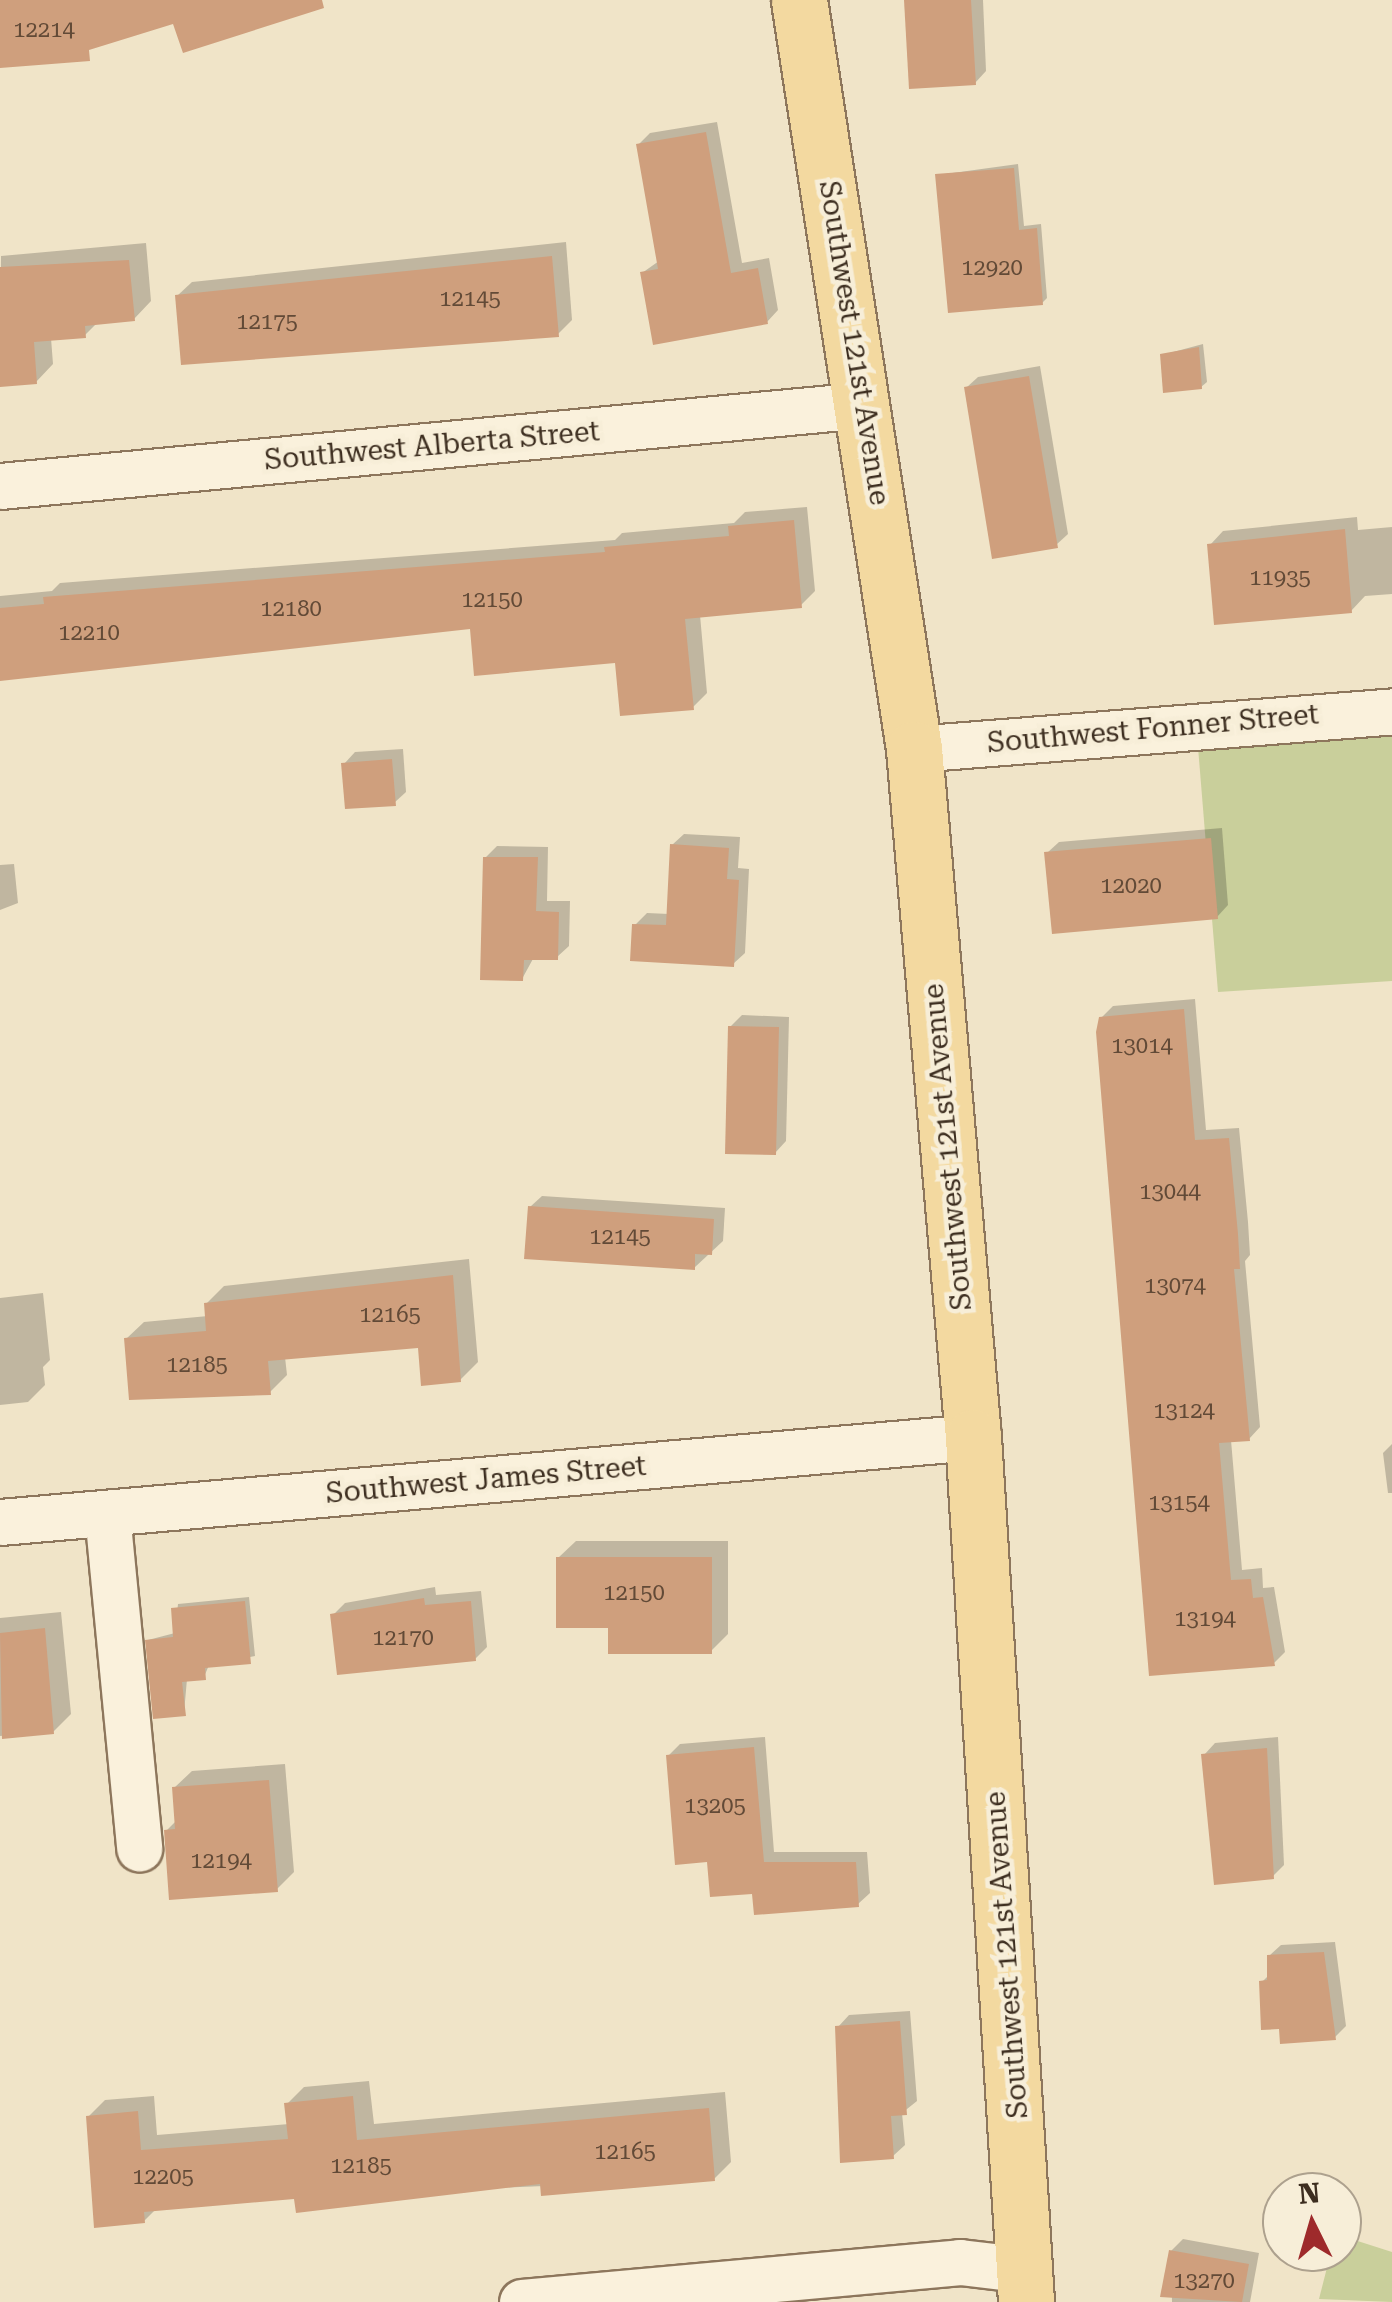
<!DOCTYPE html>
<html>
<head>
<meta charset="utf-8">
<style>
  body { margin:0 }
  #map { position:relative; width:1392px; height:2302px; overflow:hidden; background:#f0e4c8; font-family:"Roboto Serif",serif }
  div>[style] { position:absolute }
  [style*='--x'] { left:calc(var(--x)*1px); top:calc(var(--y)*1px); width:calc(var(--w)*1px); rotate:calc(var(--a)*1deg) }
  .green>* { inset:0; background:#c9cf9b }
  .shadow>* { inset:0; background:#0003 }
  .building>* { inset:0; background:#cf9f7d }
  .roads { filter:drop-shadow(2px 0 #8d765c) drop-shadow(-2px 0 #8d765c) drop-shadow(0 2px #8d765c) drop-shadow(0 -2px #8d765c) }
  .minor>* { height:45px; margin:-22.5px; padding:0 22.5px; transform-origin:22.5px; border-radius:22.5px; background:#faf1dc }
  .major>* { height:55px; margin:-27.5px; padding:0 27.5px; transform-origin:27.5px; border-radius:27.5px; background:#f3d9a0 }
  span { translate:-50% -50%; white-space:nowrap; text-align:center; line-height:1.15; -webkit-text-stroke:9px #f7eed8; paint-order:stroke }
  .number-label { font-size:22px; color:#624a37 }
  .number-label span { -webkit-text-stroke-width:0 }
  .street-label { font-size:28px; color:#3d2e20 }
  .north { position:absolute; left:1262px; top:2172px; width:100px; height:100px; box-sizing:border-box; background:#f7eed8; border:2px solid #ada18e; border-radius:50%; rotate:355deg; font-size:28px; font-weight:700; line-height:40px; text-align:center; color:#3d2e20 }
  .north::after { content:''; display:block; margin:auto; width:35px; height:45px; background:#9e2a2b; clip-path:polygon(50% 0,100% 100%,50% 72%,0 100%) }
</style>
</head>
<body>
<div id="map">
  <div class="green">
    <i style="clip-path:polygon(1392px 732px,1392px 981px,1218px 992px,1198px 747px)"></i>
    <i style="clip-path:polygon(1342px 2236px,1392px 2252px,1392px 2302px,1319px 2299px,1331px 2252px,1342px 2252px)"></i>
  </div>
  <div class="shadow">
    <i style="clip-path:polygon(905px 0,983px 0,986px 71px,975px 83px)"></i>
    <i style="clip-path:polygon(717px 122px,742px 263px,769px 258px,778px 310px,767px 322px,642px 273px,659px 261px,638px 145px,650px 133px)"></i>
    <i style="clip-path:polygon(1018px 164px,1024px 226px,1041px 224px,1047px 298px,1042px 303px,938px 175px)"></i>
    <i style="clip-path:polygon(566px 242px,572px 320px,558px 334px,177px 296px,192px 282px)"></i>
    <i style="clip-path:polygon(146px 243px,151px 301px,134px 319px,98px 322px,85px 335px,51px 338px,53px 364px,36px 382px,0 385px,1px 256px)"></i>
    <i style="clip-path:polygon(1203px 344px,1207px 382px,1201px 387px,1162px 355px)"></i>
    <i style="clip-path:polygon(1040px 366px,1068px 534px,1056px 545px,966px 388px,978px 377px)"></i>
    <i style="clip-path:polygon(807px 507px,815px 591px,801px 605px,700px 615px,707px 693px,693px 707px,618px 660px,472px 626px,0 678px,0 596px,52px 591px,60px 583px,615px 540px,622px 533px,734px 523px,745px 512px)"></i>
    <i style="clip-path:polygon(1357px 517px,1358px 530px,1392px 527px,1392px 594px,1365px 596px,1351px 611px,1210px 545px,1223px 531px)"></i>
    <i style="clip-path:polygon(403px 749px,406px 792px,394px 803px,344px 764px,355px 752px)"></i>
    <i style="clip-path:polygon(1222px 828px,1228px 905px,1217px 917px,1047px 853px,1059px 842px)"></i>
    <i style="clip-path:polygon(684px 834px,740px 837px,738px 868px,749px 869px,745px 953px,733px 964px,635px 925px,647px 913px,669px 914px,672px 845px)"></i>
    <i style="clip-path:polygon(497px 846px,548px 847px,547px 901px,570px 901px,569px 946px,557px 957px,534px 957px,522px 979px,485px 858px)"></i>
    <i style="clip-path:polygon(14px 864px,18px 903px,0 910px,0 865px)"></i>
    <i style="clip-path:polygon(1195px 999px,1206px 1130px,1239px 1128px,1248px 1222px,1250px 1255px,1245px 1261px,1260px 1427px,1249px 1439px,1231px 1440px,1242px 1570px,1262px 1568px,1263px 1588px,1274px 1587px,1285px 1652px,1274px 1663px,1152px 1673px,1101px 1018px,1113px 1006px)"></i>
    <i style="clip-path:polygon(742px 1015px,789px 1017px,786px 1141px,775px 1153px,730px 1027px)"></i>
    <i style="clip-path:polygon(542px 1196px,725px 1208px,723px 1241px,694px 1268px,530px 1207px)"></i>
    <i style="clip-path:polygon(469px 1259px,478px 1362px,460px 1380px,420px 1345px,285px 1357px,287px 1375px,270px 1392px,126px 1339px,144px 1322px,208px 1316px,206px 1304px,224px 1286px)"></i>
    <i style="clip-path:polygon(43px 1293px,50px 1360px,43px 1367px,45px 1385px,28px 1402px,0 1405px,0 1298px)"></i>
    <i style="clip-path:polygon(1392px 1444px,1392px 1493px,1388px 1493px,1383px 1453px)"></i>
    <i style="clip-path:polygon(576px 1541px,728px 1541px,728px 1634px,711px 1651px,610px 1626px,558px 1558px)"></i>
    <i style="clip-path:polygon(435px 1587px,436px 1595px,481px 1591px,487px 1647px,475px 1659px,333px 1615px,345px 1603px)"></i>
    <i style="clip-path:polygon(249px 1597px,255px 1656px,209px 1665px,204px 1677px,187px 1679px,184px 1713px,148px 1640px,175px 1633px,178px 1604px)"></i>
    <i style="clip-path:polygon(61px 1612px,71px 1714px,53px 1732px,0 1736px,0 1618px)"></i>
    <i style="clip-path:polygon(765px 1737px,774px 1852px,867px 1852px,870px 1893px,858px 1904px,754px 1891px,709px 1860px,668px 1756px,680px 1744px)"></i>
    <i style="clip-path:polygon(1278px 1737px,1284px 1865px,1273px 1876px,1204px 1755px,1215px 1743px)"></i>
    <i style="clip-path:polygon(285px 1764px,294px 1872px,277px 1889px,166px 1831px,177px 1820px,174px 1788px,192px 1771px)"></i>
    <i style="clip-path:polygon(1335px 1942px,1346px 2026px,1334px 2038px,1281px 2027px,1262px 1982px,1270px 1974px,1269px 1956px,1281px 1945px)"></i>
    <i style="clip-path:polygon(910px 2011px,917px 2101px,902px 2113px,905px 2145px,893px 2156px,838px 2027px,849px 2015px)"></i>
    <i style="clip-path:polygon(369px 2081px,374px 2124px,725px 2092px,731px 2162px,714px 2179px,297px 2196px,157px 2208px,144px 2221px,88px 2117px,105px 2100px,154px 2096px,157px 2135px,289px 2124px,287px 2104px,304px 2087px)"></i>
    <i style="clip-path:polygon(1183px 2239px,1259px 2253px,1250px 2302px,1172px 2302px,1171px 2251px)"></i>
  </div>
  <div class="building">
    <i style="clip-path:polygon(0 0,322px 0,324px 8px,183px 53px,173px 24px,89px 50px,90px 61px,0 68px)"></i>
    <i style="clip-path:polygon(904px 0,971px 0,976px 85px,909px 89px)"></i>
    <i style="clip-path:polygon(706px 132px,731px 273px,758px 268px,768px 324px,653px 345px,640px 272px,658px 269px,636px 144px)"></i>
    <i style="clip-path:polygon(1014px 168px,1019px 230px,1037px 228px,1043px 305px,948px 313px,935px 174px)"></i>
    <i style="clip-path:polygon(552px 256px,559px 337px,181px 365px,175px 295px)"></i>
    <i style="clip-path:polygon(129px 260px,135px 321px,85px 326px,86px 338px,34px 342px,37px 384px,0 387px,0 267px)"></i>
    <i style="clip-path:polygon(1199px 347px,1202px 389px,1163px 393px,1160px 354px)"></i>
    <i style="clip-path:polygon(1029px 376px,1058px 548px,992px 559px,964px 387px)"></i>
    <i style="clip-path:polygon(794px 520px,802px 608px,685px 619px,694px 710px,620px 716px,615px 663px,474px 676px,470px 629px,0 681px,0 608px,44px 604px,43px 597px,605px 552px,604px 547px,729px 536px,728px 526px)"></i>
    <i style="clip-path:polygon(1345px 529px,1352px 613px,1214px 625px,1207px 544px)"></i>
    <i style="clip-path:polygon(392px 759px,396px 806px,345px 809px,341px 763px)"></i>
    <i style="clip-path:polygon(1211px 838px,1218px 919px,1052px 934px,1044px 852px)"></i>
    <i style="clip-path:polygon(670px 844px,729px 848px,727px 879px,739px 880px,734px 967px,630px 961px,632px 924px,666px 925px)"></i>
    <i style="clip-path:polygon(483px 857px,538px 857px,536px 911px,559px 912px,558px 960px,524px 960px,523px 981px,480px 980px)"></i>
    <i style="clip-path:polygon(1184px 1009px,1195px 1140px,1229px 1138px,1238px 1234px,1240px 1269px,1234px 1269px,1250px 1441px,1219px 1443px,1231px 1580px,1251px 1579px,1253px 1598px,1263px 1597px,1275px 1666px,1149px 1676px,1096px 1032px,1099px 1017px)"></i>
    <i style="clip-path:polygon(728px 1026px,779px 1027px,776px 1155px,725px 1154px)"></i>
    <i style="clip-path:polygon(528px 1206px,714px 1219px,712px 1255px,695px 1254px,695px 1270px,524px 1259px)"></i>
    <i style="clip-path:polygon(453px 1275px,461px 1382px,421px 1386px,418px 1348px,268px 1361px,271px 1395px,129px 1400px,124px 1338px,206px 1331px,204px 1303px)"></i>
    <i style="clip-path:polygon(556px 1557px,712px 1557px,712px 1654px,608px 1654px,608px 1628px,556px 1628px)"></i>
    <i style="clip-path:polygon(424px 1598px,425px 1605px,471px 1601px,476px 1661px,337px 1675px,330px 1614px)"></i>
    <i style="clip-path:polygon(245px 1601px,251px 1664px,205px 1668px,206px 1680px,182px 1682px,186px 1716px,153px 1719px,145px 1640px,173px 1637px,171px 1608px)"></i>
    <i style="clip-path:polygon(45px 1628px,54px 1734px,2px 1739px,0 1633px)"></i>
    <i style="clip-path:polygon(754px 1747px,764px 1862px,856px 1862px,859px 1907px,754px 1915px,752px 1894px,710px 1897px,707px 1862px,675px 1865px,666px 1755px)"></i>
    <i style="clip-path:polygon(1267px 1748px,1274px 1879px,1214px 1885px,1201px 1754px)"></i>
    <i style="clip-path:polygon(269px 1780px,278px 1892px,169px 1900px,164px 1830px,175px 1829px,172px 1787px)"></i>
    <i style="clip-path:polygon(1324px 1952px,1336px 2040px,1280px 2044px,1279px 2029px,1261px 2030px,1259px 1981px,1267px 1980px,1267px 1955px)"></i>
    <i style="clip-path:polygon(900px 2021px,907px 2115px,891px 2116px,894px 2159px,840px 2163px,835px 2026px)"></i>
    <i style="clip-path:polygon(353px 2096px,357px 2140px,709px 2108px,715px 2181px,541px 2196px,540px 2184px,296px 2213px,294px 2199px,144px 2212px,145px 2223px,94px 2228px,86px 2116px,138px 2111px,141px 2150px,288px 2139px,284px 2103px)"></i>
    <i style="clip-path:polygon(1169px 2250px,1249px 2264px,1242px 2302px,1160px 2297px)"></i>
  </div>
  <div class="roads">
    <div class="minor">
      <i style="--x:0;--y:486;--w:868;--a:-5.36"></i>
      <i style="--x:914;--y:749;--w:480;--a:-4.5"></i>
      <i style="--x:107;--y:1513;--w:337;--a:84.5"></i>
      <i style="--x:0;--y:1522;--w:977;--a:-4.99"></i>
      <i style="--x:522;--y:2302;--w:440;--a:-5.2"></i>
      <i style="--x:960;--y:2262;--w:68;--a:6.7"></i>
    </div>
    <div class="major">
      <i style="--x:799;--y:0;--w:758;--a:81.27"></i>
      <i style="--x:914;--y:749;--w:691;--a:85.1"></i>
      <i style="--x:973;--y:1437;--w:867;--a:86.49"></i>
    </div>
  </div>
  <div class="number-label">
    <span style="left:44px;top:30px">12214</span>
    <span style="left:992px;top:268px">12920</span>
    <span style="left:470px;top:299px">12145</span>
    <span style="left:267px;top:322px">12175</span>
    <span style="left:1280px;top:578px">11935</span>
    <span style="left:492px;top:600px">12150</span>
    <span style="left:291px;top:609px">12180</span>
    <span style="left:89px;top:633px">12210</span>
    <span style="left:1131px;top:886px">12020</span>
    <span style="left:1142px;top:1046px">13014</span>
    <span style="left:1170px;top:1192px">13044</span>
    <span style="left:620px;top:1237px">12145</span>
    <span style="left:1175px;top:1286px">13074</span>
    <span style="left:390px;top:1315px">12165</span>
    <span style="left:197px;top:1365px">12185</span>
    <span style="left:1184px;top:1411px">13124</span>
    <span style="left:1179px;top:1503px">13154</span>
    <span style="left:634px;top:1593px">12150</span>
    <span style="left:1205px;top:1619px">13194</span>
    <span style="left:403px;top:1638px">12170</span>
    <span style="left:715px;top:1806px">13205</span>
    <span style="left:221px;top:1861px">12194</span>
    <span style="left:625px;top:2152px">12165</span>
    <span style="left:361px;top:2166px">12185</span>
    <span style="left:163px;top:2177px">12205</span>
    <span style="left:1204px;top:2281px">13270</span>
  </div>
  <div class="street-label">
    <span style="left:854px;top:343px;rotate:81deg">Southwest 121st Avenue</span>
    <span style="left:432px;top:446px;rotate:-5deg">Southwest Alberta Street</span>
    <span style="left:1153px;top:729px;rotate:-5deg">Southwest Fonner Street</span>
    <span style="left:948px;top:1147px;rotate:-95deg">Southwest 121st Avenue</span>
    <span style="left:486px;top:1480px;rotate:-5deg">Southwest James Street</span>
    <span style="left:1007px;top:1955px;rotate:-94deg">Southwest 121st Avenue</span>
  </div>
  <div class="north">N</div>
</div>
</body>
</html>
